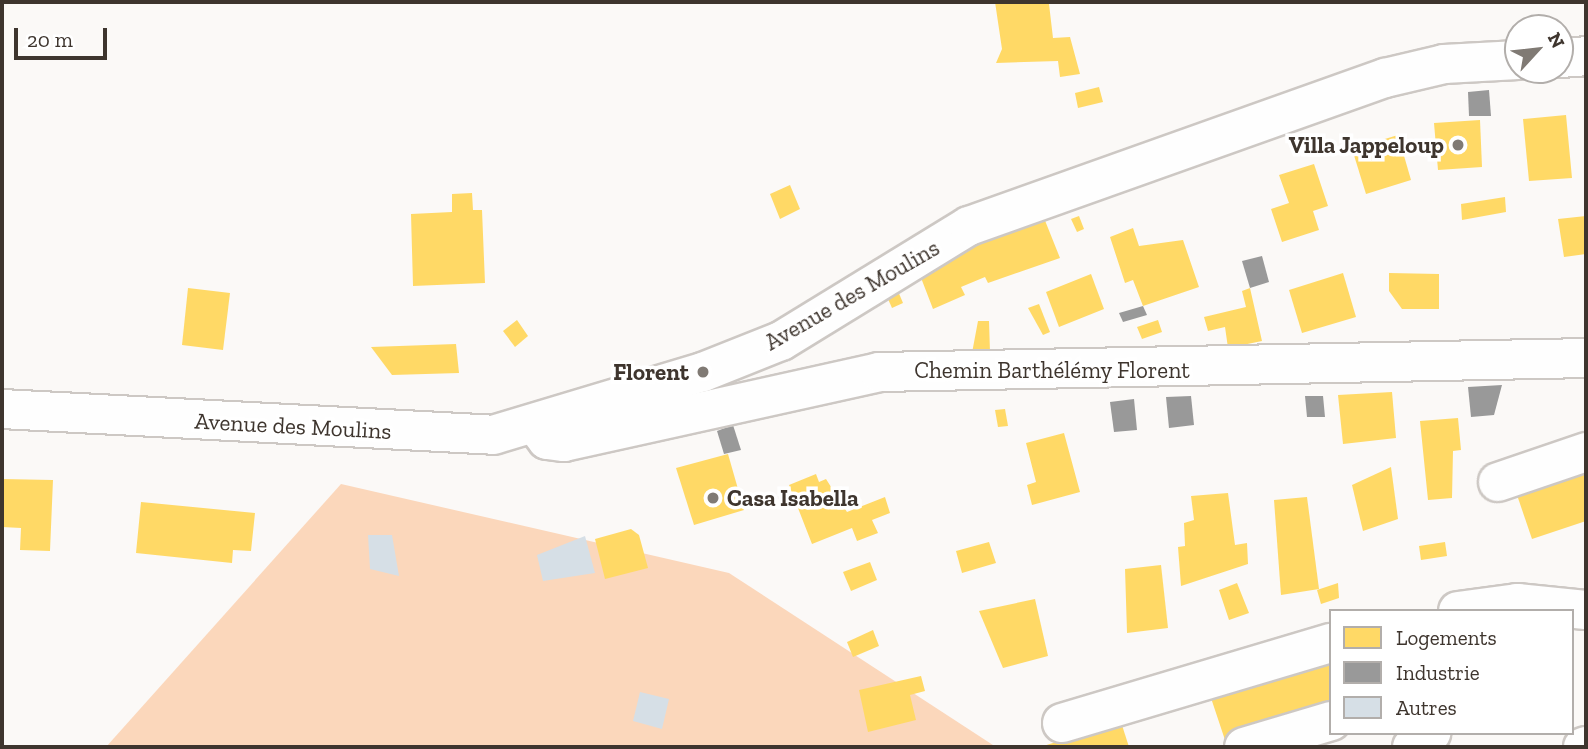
<!DOCTYPE html>
<html>
<head>
<meta charset="utf-8">
<style>
  body { margin:0 }
  #map { position:relative; width:1588px; height:749px; overflow:hidden; background:#fbf9f7; font-family:"Zilla Slab",serif }
  div>[style] { position:absolute }
  [style*='--x'] { left:calc(var(--x)*1px); top:calc(var(--y)*1px); width:calc(var(--w)*1px); rotate:calc(var(--a)*1deg) }
  .forest>* { inset:0; background:#fbd7bb }
  .homes>* { inset:0; background:#ffd966 }
  .industry>* { inset:0; background:#999 }
  .building>* { inset:0; background:#d6dfe6 }
  .roads { filter:drop-shadow(2px 0 #cdc8c4) drop-shadow(-2px 0 #cdc8c4) drop-shadow(0 2px #cdc8c4) drop-shadow(0 -2px #cdc8c4) }
  .minor>* { height:38px; margin:-19px; padding:0 19px; transform-origin:19px; border-radius:19px; background:#fefefe }
  .major>* { height:38px; margin:-19px; padding:0 19px; transform-origin:19px; border-radius:19px; background:#fefefe }
  .dots>* { width:19px; height:19px; translate:-50% -50%; box-sizing:border-box; border:4px solid #fff; border-radius:50% }
  span { translate:-50% -50%; white-space:nowrap; text-align:center; line-height:1.15; -webkit-text-stroke:7px #fff; paint-order:stroke }
  .poi-label { font-size:23px; color:#3e352e; font-weight:700 }
  .right { translate:-100% -50%; text-align:right }
  .left { translate:0 -50%; text-align:left }
  .street-label { font-size:23px; color:#3e352e }
  .frame { position:absolute; inset:0; border:4px solid #3e352e; pointer-events:none }
  .legend { position:absolute; left:1329px; top:609px; width:245px; height:126px; box-sizing:border-box; background:#fff; border:2px solid #b2aeab; margin:0; padding:9px 12px; list-style:none; font-size:21px; color:#3e352e }
  .legend li { display:flex; align-items:center; gap:14px; height:35px }
  .legend b { width:35px; border:2px solid #b2aeab }
  .north { position:absolute; left:1504px; top:14px; width:70px; height:70px; box-sizing:border-box; background:#fff; border:2px solid #b2aeab; border-radius:50%; rotate:63deg; font-size:19px; font-weight:700; line-height:28px; text-align:center; color:#3e352e }
  .north::after { content:''; display:block; margin:auto; width:24px; height:32px; background:#807a74; clip-path:polygon(50% 0,100% 100%,50% 72%,0 100%) }
  .scale { position:absolute; left:14px; top:28px; width:93px; height:32px; box-sizing:border-box; border:4px solid #3e352e; border-top:0; padding-left:9px; font-size:21px; line-height:24px; white-space:nowrap; color:#3e352e; -webkit-text-stroke:5px #fff; paint-order:stroke }
</style>
</head>
<body>
<div id="map">
  <div class="forest">
    <i style="clip-path:polygon(341px 484px,729px 573px,996px 747px,106px 747px)"></i>
  </div>
  <div class="homes">
    <i style="clip-path:polygon(995px 2px,1055px 2px,1049px 4px,1053px 38px,1070px 37px,1080px 74px,1060px 77px,1058px 61px,996px 63px,1002px 49px)"></i>
    <i style="clip-path:polygon(1099px 87px,1103px 102px,1078px 108px,1075px 93px)"></i>
    <i style="clip-path:polygon(1566px 115px,1572px 178px,1529px 181px,1523px 119px)"></i>
    <i style="clip-path:polygon(1480px 120px,1482px 167px,1438px 170px,1434px 123px)"></i>
    <i style="clip-path:polygon(1398px 135px,1411px 180px,1366px 194px,1352px 149px)"></i>
    <i style="clip-path:polygon(1314px 164px,1328px 206px,1313px 211px,1319px 230px,1282px 242px,1271px 209px,1289px 203px,1279px 175px)"></i>
    <i style="clip-path:polygon(790px 185px,800px 209px,780px 219px,770px 194px)"></i>
    <i style="clip-path:polygon(472px 193px,473px 210px,482px 210px,485px 283px,413px 286px,411px 214px,452px 212px,452px 194px)"></i>
    <i style="clip-path:polygon(1505px 197px,1506px 212px,1462px 220px,1461px 204px)"></i>
    <i style="clip-path:polygon(1042px 213px,1060px 258px,988px 283px,985px 277px,961px 287px,965px 295px,933px 309px,918px 270px)"></i>
    <i style="clip-path:polygon(1079px 216px,1084px 229px,1077px 232px,1071px 219px)"></i>
    <i style="clip-path:polygon(1586px 216px,1586px 254px,1564px 257px,1558px 219px)"></i>
    <i style="clip-path:polygon(1133px 228px,1139px 246px,1183px 240px,1199px 287px,1143px 306px,1133px 280px,1125px 283px,1110px 237px)"></i>
    <i style="clip-path:polygon(1343px 273px,1356px 317px,1302px 333px,1289px 290px)"></i>
    <i style="clip-path:polygon(1389px 273px,1439px 274px,1439px 309px,1402px 309px,1389px 291px)"></i>
    <i style="clip-path:polygon(1091px 274px,1104px 309px,1059px 327px,1046px 292px)"></i>
    <i style="clip-path:polygon(895px 284px,903px 303px,892px 308px,884px 290px)"></i>
    <i style="clip-path:polygon(188px 288px,230px 293px,223px 350px,182px 345px)"></i>
    <i style="clip-path:polygon(1250px 288px,1262px 341px,1228px 348px,1225px 327px,1208px 331px,1204px 317px,1246px 307px,1242px 291px)"></i>
    <i style="clip-path:polygon(1039px 304px,1050px 332px,1043px 335px,1028px 308px)"></i>
    <i style="clip-path:polygon(517px 320px,528px 336px,515px 347px,503px 331px)"></i>
    <i style="clip-path:polygon(1158px 320px,1162px 332px,1142px 339px,1137px 327px)"></i>
    <i style="clip-path:polygon(978px 321px,989px 321px,990px 353px,972px 353px)"></i>
    <i style="clip-path:polygon(456px 344px,459px 373px,392px 375px,371px 347px)"></i>
    <i style="clip-path:polygon(1392px 392px,1396px 438px,1343px 444px,1338px 395px)"></i>
    <i style="clip-path:polygon(1005px 409px,1008px 426px,998px 427px,995px 410px)"></i>
    <i style="clip-path:polygon(1458px 418px,1461px 450px,1453px 451px,1452px 498px,1428px 500px,1420px 421px)"></i>
    <i style="clip-path:polygon(1064px 433px,1080px 492px,1032px 505px,1027px 485px,1036px 482px,1026px 443px)"></i>
    <i style="clip-path:polygon(728px 454px,744px 510px,694px 525px,676px 468px)"></i>
    <i style="clip-path:polygon(1391px 467px,1398px 519px,1363px 531px,1352px 485px)"></i>
    <i style="clip-path:polygon(1586px 472px,1586px 521px,1532px 539px,1517px 495px)"></i>
    <i style="clip-path:polygon(816px 474px,819px 482px,826px 479px,847px 512px,885px 497px,890px 513px,872px 520px,878px 533px,857px 541px,852px 528px,812px 544px,789px 485px)"></i>
    <i style="clip-path:polygon(2px 479px,53px 480px,50px 551px,20px 550px,21px 528px,2px 527px)"></i>
    <i style="clip-path:polygon(1228px 493px,1235px 545px,1247px 543px,1248px 564px,1181px 586px,1178px 547px,1185px 546px,1184px 523px,1194px 520px,1191px 496px)"></i>
    <i style="clip-path:polygon(1307px 497px,1319px 589px,1281px 595px,1274px 500px)"></i>
    <i style="clip-path:polygon(141px 502px,255px 513px,251px 551px,233px 550px,232px 563px,136px 553px)"></i>
    <i style="clip-path:polygon(631px 529px,639px 535px,648px 568px,605px 579px,595px 539px)"></i>
    <i style="clip-path:polygon(989px 542px,996px 563px,962px 573px,956px 551px)"></i>
    <i style="clip-path:polygon(1445px 542px,1447px 556px,1421px 560px,1419px 546px)"></i>
    <i style="clip-path:polygon(870px 562px,877px 580px,851px 591px,843px 572px)"></i>
    <i style="clip-path:polygon(1161px 565px,1168px 628px,1127px 633px,1125px 569px)"></i>
    <i style="clip-path:polygon(1237px 583px,1249px 613px,1229px 620px,1219px 590px)"></i>
    <i style="clip-path:polygon(1338px 583px,1339px 598px,1321px 604px,1317px 590px)"></i>
    <i style="clip-path:polygon(1035px 599px,1048px 656px,1003px 668px,979px 611px)"></i>
    <i style="clip-path:polygon(873px 630px,879px 646px,853px 657px,847px 642px)"></i>
    <i style="clip-path:polygon(1331px 660px,1331px 707px,1225px 740px,1211px 698px)"></i>
    <i style="clip-path:polygon(921px 676px,925px 691px,910px 695px,916px 720px,868px 732px,859px 690px)"></i>
    <i style="clip-path:polygon(1121px 722px,1129px 747px,1040px 747px)"></i>
  </div>
  <div class="industry">
    <i style="clip-path:polygon(1489px 90px,1491px 116px,1469px 116px,1468px 92px)"></i>
    <i style="clip-path:polygon(1262px 256px,1269px 282px,1250px 288px,1242px 261px)"></i>
    <i style="clip-path:polygon(1143px 306px,1147px 315px,1123px 322px,1119px 313px)"></i>
    <i style="clip-path:polygon(1502px 385px,1494px 415px,1471px 417px,1468px 387px)"></i>
    <i style="clip-path:polygon(1191px 396px,1194px 425px,1169px 428px,1166px 397px)"></i>
    <i style="clip-path:polygon(1305px 396px,1323px 396px,1325px 417px,1307px 417px)"></i>
    <i style="clip-path:polygon(1134px 399px,1137px 430px,1114px 432px,1110px 402px)"></i>
    <i style="clip-path:polygon(733px 425px,741px 450px,724px 454px,717px 431px)"></i>
  </div>
  <div class="building">
    <i style="clip-path:polygon(368px 535px,392px 535px,399px 576px,370px 569px)"></i>
    <i style="clip-path:polygon(585px 536px,595px 573px,543px 581px,537px 555px)"></i>
    <i style="clip-path:polygon(640px 692px,669px 699px,662px 729px,633px 721px)"></i>
  </div>
  <div class="roads">
    <div class="minor">
      <i style="--x:535;--y:424;--w:20;--a:53"></i>
      <i style="--x:547;--y:440;--w:17;--a:7"></i>
      <i style="--x:564;--y:442;--w:323;--a:-12.5"></i>
      <i style="--x:879;--y:372;--w:707;--a:-1.13"></i>
      <i style="--x:1498;--y:482;--w:93;--a:-18.8"></i>
      <i style="--x:1458;--y:611;--w:60;--a:-7.7"></i>
      <i style="--x:1517;--y:603;--w:69;--a:5.8"></i>
      <i style="--x:1062;--y:723;--w:281;--a:-16.6"></i>
      <i style="--x:1244;--y:747;--w:91;--a:-16.6"></i>
      <i style="--x:1412;--y:747;--w:24;--a:-36"></i>
      <i style="--x:1583;--y:747;--w:3;--a:-18"></i>
    </div>
    <div class="major">
      <i style="--x:1560;--y:58;--w:26;--a:-4"></i>
      <i style="--x:2;--y:409;--w:492;--a:3"></i>
      <i style="--x:493;--y:435;--w:219;--a:-16.7"></i>
      <i style="--x:703;--y:372;--w:84;--a:-21.7"></i>
      <i style="--x:781;--y:341;--w:220;--a:-31.5"></i>
      <i style="--x:969;--y:226;--w:442;--a:-19.6"></i>
      <i style="--x:1385;--y:78;--w:61;--a:-13.3"></i>
      <i style="--x:1444;--y:64;--w:74;--a:-3.1"></i>
    </div>
  </div>
  <div class="dots">
    <i style="left:1458px;top:145px;background:#807a74"></i>
    <i style="left:703px;top:372px;background:#807a74"></i>
    <i style="left:713px;top:498px;background:#807a74"></i>
  </div>
  <div class="poi-label">
    <span class="right" style="left:1444px;top:145px">Villa Jappeloup</span>
    <span class="right" style="left:689px;top:372px">Florent</span>
    <span class="left" style="left:727px;top:498px">Casa Isabella</span>
  </div>
  <div class="street-label">
    <span style="left:852px;top:295px;rotate:-30deg">Avenue des Moulins</span>
    <span style="left:1052px;top:370px">Chemin Barthélémy Florent</span>
    <span style="left:293px;top:426px;rotate:3deg">Avenue des Moulins</span>
  </div>
  <div class="frame"></div>
  <ul class="legend">
  <li><b style="height:19px;background:#ffd966"></b>Logements</li>
  <li><b style="height:19px;background:#999"></b>Industrie</li>
  <li><b style="height:19px;background:#d6dfe6"></b>Autres</li>
  </ul>
  <div class="north">N</div>
  <div class="scale">20 m</div>
</div>
</body>
</html>
